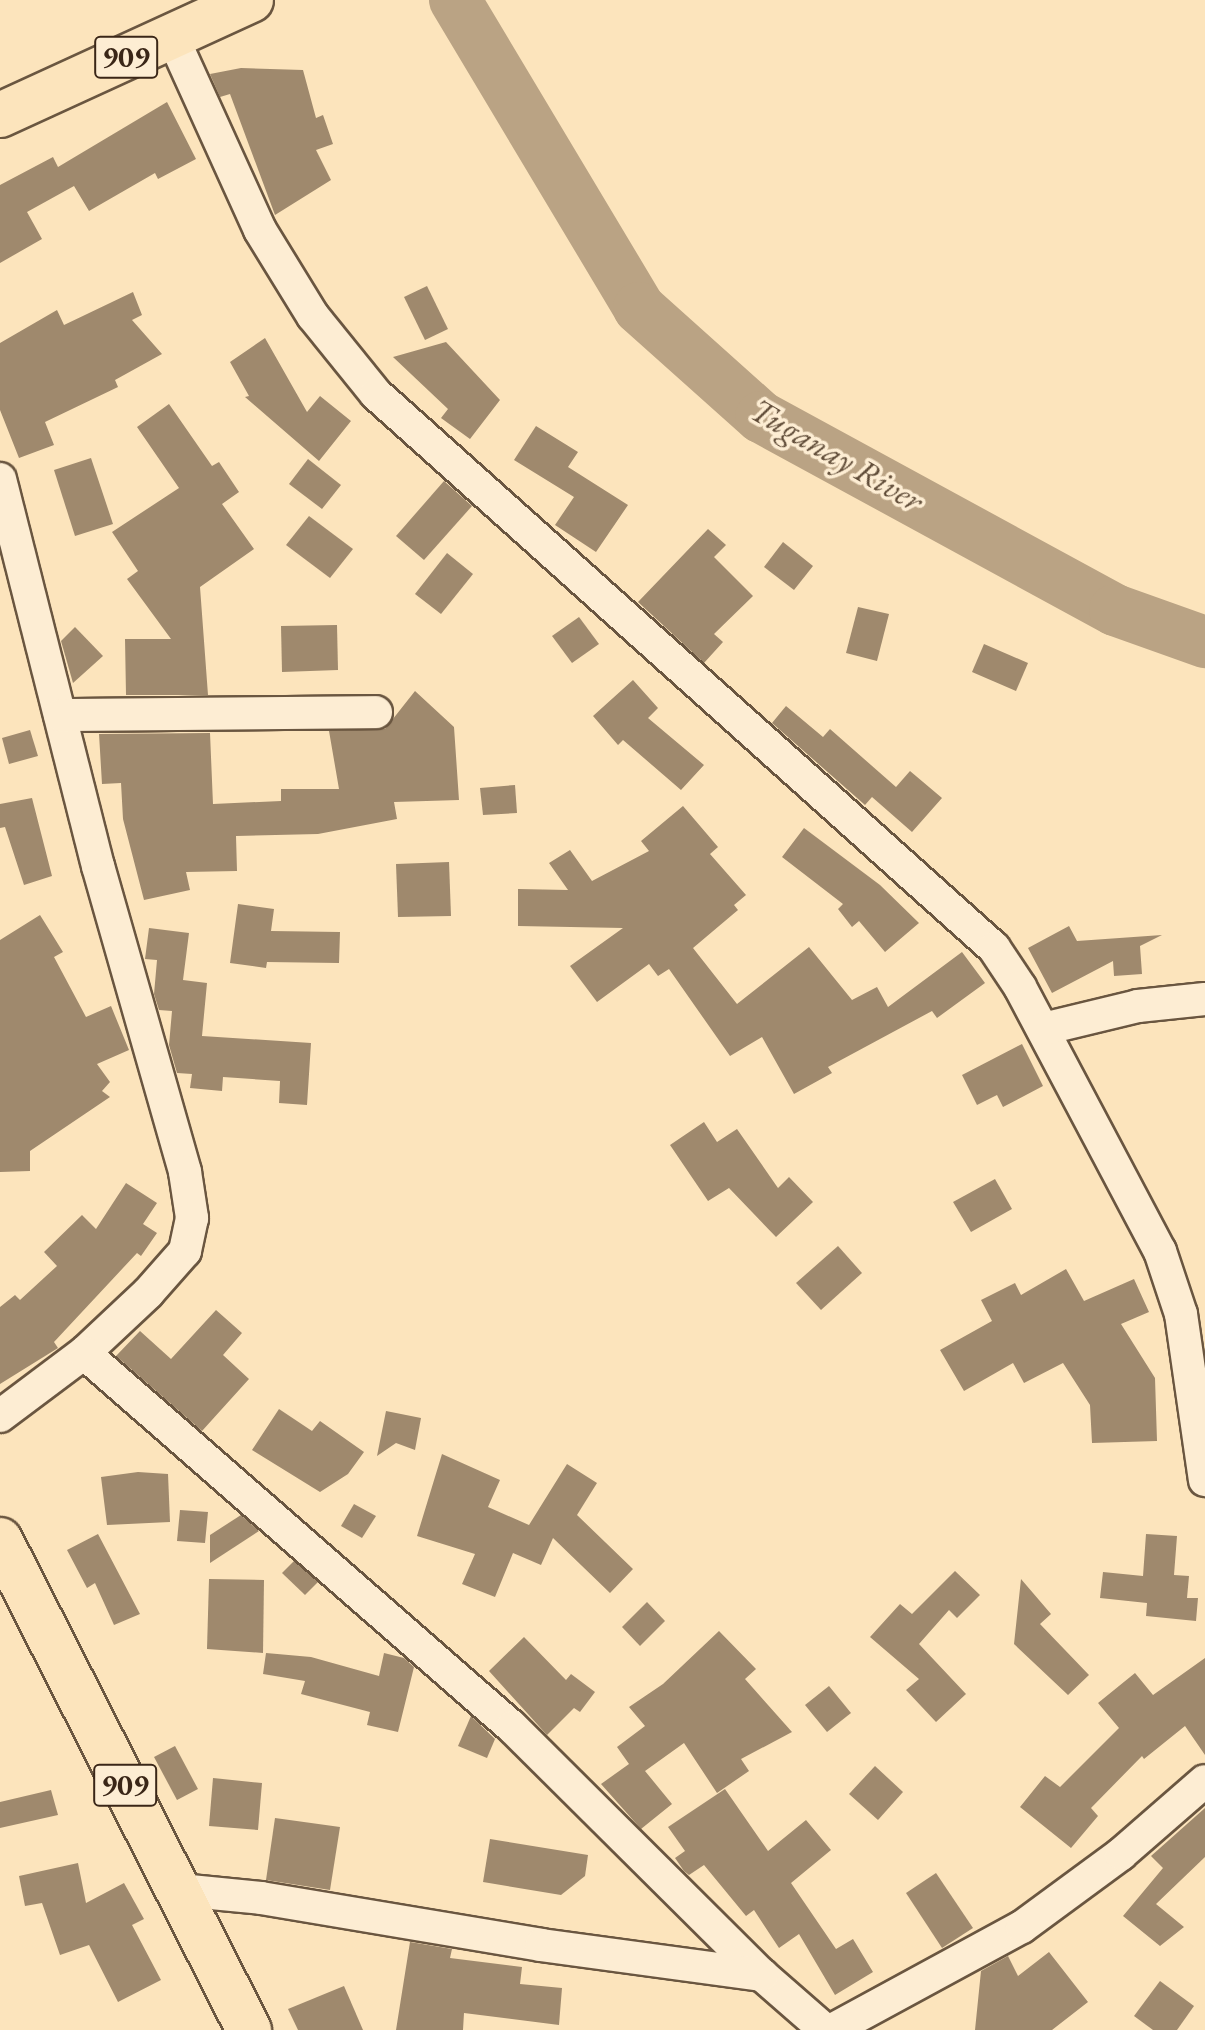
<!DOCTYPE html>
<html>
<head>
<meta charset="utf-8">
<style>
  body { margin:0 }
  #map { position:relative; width:1205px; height:2030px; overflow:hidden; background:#fce4bc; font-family:"EB Garamond",serif }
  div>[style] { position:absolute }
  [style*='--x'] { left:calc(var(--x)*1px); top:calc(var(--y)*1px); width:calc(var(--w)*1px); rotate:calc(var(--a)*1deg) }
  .river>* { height:52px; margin:-26px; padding:0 26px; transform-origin:26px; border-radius:26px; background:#baa384 }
  .building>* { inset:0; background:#9f896d }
  .roads { filter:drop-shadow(2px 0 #6a5640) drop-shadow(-2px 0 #6a5640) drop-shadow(0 2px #6a5640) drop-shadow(0 -2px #6a5640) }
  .street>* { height:32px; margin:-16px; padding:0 16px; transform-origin:16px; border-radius:16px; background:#fdedd3 }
  .primary>* { height:44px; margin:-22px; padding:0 22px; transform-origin:22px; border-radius:22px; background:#fce4bc }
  span { translate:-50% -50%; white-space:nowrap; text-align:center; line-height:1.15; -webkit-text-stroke:7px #fdedd3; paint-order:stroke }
  .shield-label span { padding:2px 6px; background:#fdedd3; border:2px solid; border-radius:6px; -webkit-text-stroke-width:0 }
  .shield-label { font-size:30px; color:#3a2617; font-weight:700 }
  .water-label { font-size:34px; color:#604c38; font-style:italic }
</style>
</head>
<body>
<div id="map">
  <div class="river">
    <i style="--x:455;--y:0;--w:359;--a:59.1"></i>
    <i style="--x:639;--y:308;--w:164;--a:41.8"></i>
    <i style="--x:761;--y:417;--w:403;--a:28.6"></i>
    <i style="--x:1115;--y:610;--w:96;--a:19.6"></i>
  </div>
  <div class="building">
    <i style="clip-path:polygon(241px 68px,303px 70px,316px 118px,323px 115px,333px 144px,316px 150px,331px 180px,275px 215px,230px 94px,220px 97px,210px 74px)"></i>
    <i style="clip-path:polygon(167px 102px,196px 159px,158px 179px,155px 173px,89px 211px,74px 186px,27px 212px,42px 239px,0 263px,0 185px,53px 157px,58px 167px)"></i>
    <i style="clip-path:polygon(427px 286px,448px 329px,425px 340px,404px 297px)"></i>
    <i style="clip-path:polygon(133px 292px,142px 315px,132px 320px,162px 354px,115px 380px,118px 387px,45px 422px,54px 445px,19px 458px,0 410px,0 343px,57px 310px,64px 325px)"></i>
    <i style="clip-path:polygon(265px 338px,307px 412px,320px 396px,351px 421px,319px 461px,245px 397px,249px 396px,230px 362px)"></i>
    <i style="clip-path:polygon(446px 342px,500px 400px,470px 439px,441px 418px,448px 409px,393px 357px)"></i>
    <i style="clip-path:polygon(169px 404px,212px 466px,219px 462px,239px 492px,222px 504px,254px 549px,200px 587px,208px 695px,126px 695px,125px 639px,171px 639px,127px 579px,138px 571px,112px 532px,179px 488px,137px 427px)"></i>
    <i style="clip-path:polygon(536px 426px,578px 452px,568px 467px,628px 505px,596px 552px,555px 525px,574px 497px,514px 460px)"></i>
    <i style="clip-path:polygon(91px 458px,113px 524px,75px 536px,54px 470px)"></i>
    <i style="clip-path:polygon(308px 459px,341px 485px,322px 509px,289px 484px)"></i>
    <i style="clip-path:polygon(444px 481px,472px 506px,424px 560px,396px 536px)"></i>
    <i style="clip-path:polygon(309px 516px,353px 549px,330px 578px,286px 545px)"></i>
    <i style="clip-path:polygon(708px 529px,726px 545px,714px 557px,753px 596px,714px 634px,723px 642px,704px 663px,638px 602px)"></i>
    <i style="clip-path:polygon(783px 542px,813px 566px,794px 590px,764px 567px)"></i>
    <i style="clip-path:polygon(447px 553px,473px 574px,441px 614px,415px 594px)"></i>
    <i style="clip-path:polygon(858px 607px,889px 614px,877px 661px,846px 653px)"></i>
    <i style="clip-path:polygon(579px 617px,599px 644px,572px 663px,552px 636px)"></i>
    <i style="clip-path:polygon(337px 625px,338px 670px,282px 672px,281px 626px)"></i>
    <i style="clip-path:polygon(75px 627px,103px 656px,73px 683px,61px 641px)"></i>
    <i style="clip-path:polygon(984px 644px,1028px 663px,1016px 691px,972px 672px)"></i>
    <i style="clip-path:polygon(633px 680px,658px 708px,648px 718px,704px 765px,681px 790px,623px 740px,618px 745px,593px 716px)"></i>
    <i style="clip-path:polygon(415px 691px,454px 727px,459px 800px,394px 802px,397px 819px,318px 834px,236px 836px,237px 871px,186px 872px,190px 890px,144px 900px,123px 819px,121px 783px,102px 784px,99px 734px,210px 733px,213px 804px,281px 801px,281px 789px,339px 789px,329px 731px,385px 729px)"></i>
    <i style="clip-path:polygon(786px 706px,823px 737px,830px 729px,896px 787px,910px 771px,942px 798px,912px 832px,872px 797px,865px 805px,772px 723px)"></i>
    <i style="clip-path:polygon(30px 730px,38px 756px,9px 764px,2px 738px)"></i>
    <i style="clip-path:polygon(515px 785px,517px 813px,483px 815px,480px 788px)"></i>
    <i style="clip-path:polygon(32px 798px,52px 876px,24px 885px,5px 827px,0 828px,0 804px)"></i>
    <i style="clip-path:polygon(683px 806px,718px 847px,710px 854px,746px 895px,734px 905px,738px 910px,693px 948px,737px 1004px,809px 947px,852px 1000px,877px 987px,888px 1007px,962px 952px,985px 983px,937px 1018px,932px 1011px,828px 1067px,832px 1073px,794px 1094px,762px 1037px,730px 1056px,669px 969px,658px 976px,649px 964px,597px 1002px,570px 966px,623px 928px,518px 926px,518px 889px,568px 890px,549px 863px,570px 850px,592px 881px,649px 851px,641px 841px)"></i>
    <i style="clip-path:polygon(804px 828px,880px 885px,919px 923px,885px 952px,859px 921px,852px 927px,838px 909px,843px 904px,782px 857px)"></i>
    <i style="clip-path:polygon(449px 862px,451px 916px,398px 917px,396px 864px)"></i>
    <i style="clip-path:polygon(238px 904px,274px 909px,271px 931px,340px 932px,339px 963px,267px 962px,266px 968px,230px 963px)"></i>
    <i style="clip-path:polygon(40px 915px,63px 952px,54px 957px,86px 1017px,111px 1006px,129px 1050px,97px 1064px,110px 1082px,102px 1091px,110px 1097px,30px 1151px,30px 1171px,0 1172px,0 940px)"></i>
    <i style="clip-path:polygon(1069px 926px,1077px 941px,1162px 935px,1140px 946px,1142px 974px,1114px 976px,1113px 961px,1052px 993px,1028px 948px)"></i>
    <i style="clip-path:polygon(149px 928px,189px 933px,183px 980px,207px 983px,202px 1036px,311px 1043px,307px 1105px,279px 1103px,280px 1081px,223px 1077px,222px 1091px,190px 1088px,192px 1074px,177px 1073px,169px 1045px,172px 1011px,159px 1010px,154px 994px,157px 960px,145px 959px)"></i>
    <i style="clip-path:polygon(1022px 1044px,1043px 1086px,1003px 1107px,997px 1095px,977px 1105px,962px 1075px)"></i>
    <i style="clip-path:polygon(704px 1122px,717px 1142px,737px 1129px,778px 1188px,789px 1177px,813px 1202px,776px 1237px,729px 1188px,708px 1201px,670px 1145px)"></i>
    <i style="clip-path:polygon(995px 1179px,1012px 1209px,971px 1232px,953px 1202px)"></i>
    <i style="clip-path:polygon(126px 1183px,157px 1203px,143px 1224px,157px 1233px,141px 1256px,137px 1253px,54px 1342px,58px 1348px,0 1384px,0 1307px,15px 1295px,20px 1300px,57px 1266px,44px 1252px,82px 1215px,96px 1229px)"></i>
    <i style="clip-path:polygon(838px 1246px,862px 1273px,821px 1310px,796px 1283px)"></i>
    <i style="clip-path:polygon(1066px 1269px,1084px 1301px,1134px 1279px,1149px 1312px,1121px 1324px,1155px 1378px,1157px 1441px,1092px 1443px,1090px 1405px,1063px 1363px,1024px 1383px,1013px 1363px,964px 1391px,940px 1350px,992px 1321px,981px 1300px,1015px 1283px,1021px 1295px)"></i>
    <i style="clip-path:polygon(216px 1310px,242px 1333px,223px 1355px,249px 1379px,202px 1431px,116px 1356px,140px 1331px,171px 1359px)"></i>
    <i style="clip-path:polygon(279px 1409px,312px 1431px,320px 1421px,364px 1452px,348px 1474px,320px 1492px,252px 1450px)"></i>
    <i style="clip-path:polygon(386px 1411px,421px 1418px,415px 1450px,396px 1443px,377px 1456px)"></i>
    <i style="clip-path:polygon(442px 1454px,500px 1480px,488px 1507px,529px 1525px,567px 1464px,597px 1483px,577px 1515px,633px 1569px,610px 1593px,553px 1538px,541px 1565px,513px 1553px,495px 1597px,462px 1584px,475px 1554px,417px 1536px)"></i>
    <i style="clip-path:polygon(138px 1472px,168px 1474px,170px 1522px,107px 1525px,101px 1477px)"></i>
    <i style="clip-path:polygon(354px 1504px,376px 1516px,362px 1538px,341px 1526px)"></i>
    <i style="clip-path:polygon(180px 1510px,208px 1512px,205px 1543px,177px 1541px)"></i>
    <i style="clip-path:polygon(241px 1515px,259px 1531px,210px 1563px,210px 1535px)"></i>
    <i style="clip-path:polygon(98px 1534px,140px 1614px,114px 1625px,95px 1583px,87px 1588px,67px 1550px)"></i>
    <i style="clip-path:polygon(1146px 1534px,1177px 1536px,1174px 1575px,1189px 1576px,1187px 1598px,1198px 1598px,1196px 1621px,1146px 1616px,1147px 1603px,1100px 1598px,1103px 1572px,1143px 1576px)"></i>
    <i style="clip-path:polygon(294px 1561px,318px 1582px,305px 1595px,282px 1573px)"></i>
    <i style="clip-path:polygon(955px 1571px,980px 1595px,957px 1618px,949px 1610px,919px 1644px,966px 1694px,936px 1722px,906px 1690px,919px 1679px,870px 1637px,900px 1604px,912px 1614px)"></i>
    <i style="clip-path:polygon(209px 1579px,264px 1580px,263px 1653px,207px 1649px)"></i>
    <i style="clip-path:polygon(1021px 1579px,1051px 1614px,1040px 1624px,1089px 1675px,1068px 1695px,1014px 1644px)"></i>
    <i style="clip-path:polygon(647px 1602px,665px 1621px,640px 1646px,622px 1627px)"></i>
    <i style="clip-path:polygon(719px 1631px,756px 1669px,745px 1679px,792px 1732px,741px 1759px,749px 1771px,717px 1793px,684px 1743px,645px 1771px,672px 1804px,641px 1829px,601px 1784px,629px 1764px,617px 1747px,645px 1726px,629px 1707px,663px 1684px)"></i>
    <i style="clip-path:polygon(524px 1637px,566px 1680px,571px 1674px,595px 1692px,580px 1712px,574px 1708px,547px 1735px,489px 1671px)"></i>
    <i style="clip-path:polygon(266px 1653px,311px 1657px,379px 1676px,384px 1653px,404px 1658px,414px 1667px,398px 1732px,367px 1725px,370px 1712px,301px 1694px,305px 1681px,263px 1674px)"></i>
    <i style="clip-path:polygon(1205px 1658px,1205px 1755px,1185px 1726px,1144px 1759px,1142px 1756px,1091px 1808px,1098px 1816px,1071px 1848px,1020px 1807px,1045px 1776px,1060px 1787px,1119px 1728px,1098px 1703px,1135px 1673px,1153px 1695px)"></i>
    <i style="clip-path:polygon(829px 1686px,851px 1713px,827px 1732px,805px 1705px)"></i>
    <i style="clip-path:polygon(471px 1716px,495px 1739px,487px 1758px,458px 1746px)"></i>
    <i style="clip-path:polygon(175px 1746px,198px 1789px,177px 1800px,154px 1757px)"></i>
    <i style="clip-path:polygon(875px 1766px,903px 1792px,878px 1820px,849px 1794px)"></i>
    <i style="clip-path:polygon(213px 1778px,262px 1783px,258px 1830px,209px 1826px)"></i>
    <i style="clip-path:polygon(725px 1789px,768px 1851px,806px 1820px,831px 1850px,791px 1883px,836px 1949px,853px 1939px,873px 1972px,835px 1995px,799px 1934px,779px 1948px,754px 1910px,746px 1916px,704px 1865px,689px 1875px,684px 1871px,675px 1858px,685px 1851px,668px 1827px)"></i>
    <i style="clip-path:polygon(51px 1790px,58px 1815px,0 1828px,0 1802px)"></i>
    <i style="clip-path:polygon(1205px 1808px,1205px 1857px,1156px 1904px,1184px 1927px,1160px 1946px,1123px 1916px,1163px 1868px,1151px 1856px)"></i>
    <i style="clip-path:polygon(275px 1818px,340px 1827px,330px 1890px,266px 1880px)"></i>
    <i style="clip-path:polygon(490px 1839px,588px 1855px,585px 1876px,561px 1895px,483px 1882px)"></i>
    <i style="clip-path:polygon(78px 1863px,86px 1903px,124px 1883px,144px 1919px,132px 1925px,161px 1980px,118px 2002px,89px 1945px,60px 1955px,42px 1903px,25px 1906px,19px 1876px)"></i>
    <i style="clip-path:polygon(936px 1873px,973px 1928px,942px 1948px,906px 1893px)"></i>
    <i style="clip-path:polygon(410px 1942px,452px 1949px,450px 1958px,522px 1967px,520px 1984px,562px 1988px,559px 2025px,464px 2013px,463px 2030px,396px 2030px)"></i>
    <i style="clip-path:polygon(1049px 1952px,1088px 2002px,1052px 2030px,975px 2030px,981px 1971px,1008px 1956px,1018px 1976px)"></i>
    <i style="clip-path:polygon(1160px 1981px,1194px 2006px,1177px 2030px,1153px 2030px,1134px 2016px)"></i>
    <i style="clip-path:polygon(344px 1986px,363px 2030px,298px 2030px,288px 2009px)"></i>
  </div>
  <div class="roads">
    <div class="street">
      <i style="--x:172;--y:36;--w:213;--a:65.6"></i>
      <i style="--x:260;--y:230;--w:101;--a:58.4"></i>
      <i style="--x:313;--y:316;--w:100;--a:51.1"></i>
      <i style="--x:376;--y:394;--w:830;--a:41.87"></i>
      <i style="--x:994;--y:948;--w:47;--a:56.3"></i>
      <i style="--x:1020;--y:987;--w:299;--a:62.1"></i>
      <i style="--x:1160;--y:1251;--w:66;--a:71.6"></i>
      <i style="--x:1181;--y:1314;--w:168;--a:81.8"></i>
      <i style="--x:0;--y:479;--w:399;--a:75.8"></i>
      <i style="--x:98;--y:866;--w:318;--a:74.1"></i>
      <i style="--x:185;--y:1172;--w:47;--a:81.3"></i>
      <i style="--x:192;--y:1218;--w:34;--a:102"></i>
      <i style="--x:185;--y:1251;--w:56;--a:131.4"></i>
      <i style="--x:148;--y:1293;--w:88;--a:136.8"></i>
      <i style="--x:84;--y:1353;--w:105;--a:143.1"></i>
      <i style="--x:60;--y:715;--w:316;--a:-0.5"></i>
      <i style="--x:1043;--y:1029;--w:98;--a:-13.6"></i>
      <i style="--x:1138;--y:1006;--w:67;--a:-6"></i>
      <i style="--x:84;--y:1353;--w:568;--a:41.15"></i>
      <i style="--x:512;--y:1727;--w:352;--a:44.8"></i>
      <i style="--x:762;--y:1975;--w:84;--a:41.1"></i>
      <i style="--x:180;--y:1890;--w:81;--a:5.6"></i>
      <i style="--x:261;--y:1898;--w:284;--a:9.5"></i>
      <i style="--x:541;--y:1945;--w:223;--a:7.7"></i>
      <i style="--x:832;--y:2030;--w:216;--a:-28.5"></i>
      <i style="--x:1022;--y:1927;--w:123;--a:-36.4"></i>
      <i style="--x:1121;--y:1854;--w:111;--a:-41"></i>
    </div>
    <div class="primary">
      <i style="--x:0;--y:115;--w:276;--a:-24.6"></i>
      <i style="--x:0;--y:1540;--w:550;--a:63.06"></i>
    </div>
  </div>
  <div class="shield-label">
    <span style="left:126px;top:57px">909</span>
    <span style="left:125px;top:1785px">909</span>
  </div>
  <div class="water-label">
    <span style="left:837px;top:455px;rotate:30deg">Tuganay River</span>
  </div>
</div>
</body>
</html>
